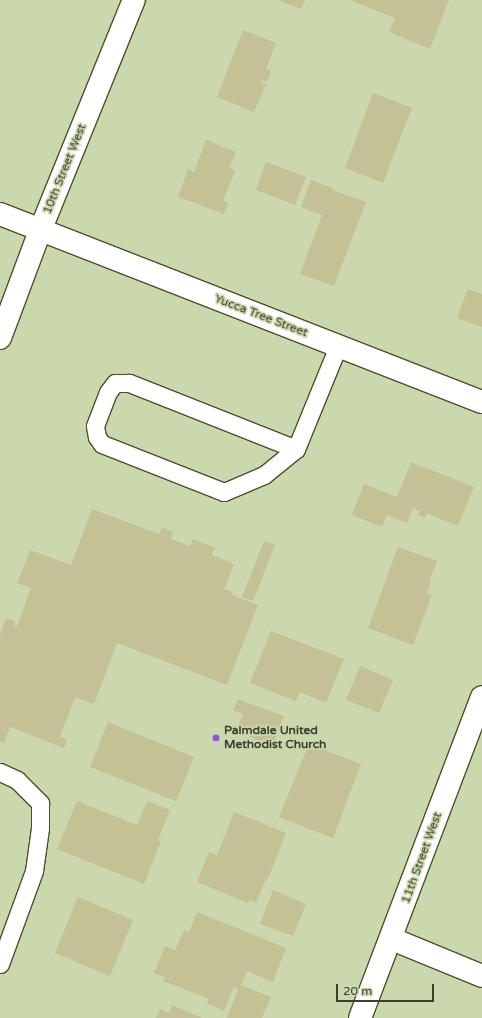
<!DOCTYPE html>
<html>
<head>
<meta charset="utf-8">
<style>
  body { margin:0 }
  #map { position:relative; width:482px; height:1018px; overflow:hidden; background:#cbd8ae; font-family:"Varela Round",sans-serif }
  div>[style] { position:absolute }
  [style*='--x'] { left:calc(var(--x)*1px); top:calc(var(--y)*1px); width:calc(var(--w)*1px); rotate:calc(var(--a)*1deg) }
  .building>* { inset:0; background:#c5c095 }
  .roads { filter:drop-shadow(1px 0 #47522d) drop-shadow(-1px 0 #47522d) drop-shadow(0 1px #47522d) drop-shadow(0 -1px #47522d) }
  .service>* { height:17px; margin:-8.5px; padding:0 8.5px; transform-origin:8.5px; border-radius:8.5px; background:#fff }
  .minor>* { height:22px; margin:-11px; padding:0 11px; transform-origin:11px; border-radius:11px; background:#fff }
  .primary>* { height:22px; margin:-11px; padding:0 11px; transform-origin:11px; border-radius:11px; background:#fff }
  .dots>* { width:11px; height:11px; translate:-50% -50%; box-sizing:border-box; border:2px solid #cbd8ae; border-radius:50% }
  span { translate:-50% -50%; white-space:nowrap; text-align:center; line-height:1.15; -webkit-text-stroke:3.5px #cbd8ae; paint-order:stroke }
  .street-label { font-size:12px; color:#3a402f }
  .poi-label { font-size:12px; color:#3a402f; font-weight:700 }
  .left { translate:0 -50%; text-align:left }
  .scale { position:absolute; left:336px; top:984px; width:98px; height:18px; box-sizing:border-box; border:2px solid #3a402f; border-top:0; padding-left:5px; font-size:12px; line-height:14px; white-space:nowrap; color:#3a402f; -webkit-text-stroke:3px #cbd8ae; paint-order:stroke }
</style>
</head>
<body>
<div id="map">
  <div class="building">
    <i style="clip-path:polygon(277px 0,305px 0,301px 9px)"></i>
    <i style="clip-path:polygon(350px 0,449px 0,430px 49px,389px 32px,395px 18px)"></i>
    <i style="clip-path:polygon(243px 30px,276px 43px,266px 69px,271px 71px,267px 82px,262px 80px,261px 82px,266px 84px,254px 112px,217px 97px)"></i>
    <i style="clip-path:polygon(373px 93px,412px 108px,383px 183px,345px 168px)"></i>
    <i style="clip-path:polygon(206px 140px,236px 152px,229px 168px,235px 171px,223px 201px,228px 203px,224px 214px,178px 197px,188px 169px,194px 172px)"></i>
    <i style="clip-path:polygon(266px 162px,306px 177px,295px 205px,256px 190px)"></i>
    <i style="clip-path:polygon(311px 180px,332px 188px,332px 190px,366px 202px,334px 286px,300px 274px,322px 215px,301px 207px)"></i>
    <i style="clip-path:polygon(468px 289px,482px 294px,482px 327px,457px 318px)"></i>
    <i style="clip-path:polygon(411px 462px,474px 487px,458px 526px,426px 513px,425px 518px,418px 515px,420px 511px,413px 508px,407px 523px,387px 515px,382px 527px,352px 515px,364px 484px,397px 497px)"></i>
    <i style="clip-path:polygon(92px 509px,159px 534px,162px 527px,173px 532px,171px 539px,190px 546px,193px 539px,215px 548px,212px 555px,234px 564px,224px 589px,232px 592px,232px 595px,258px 605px,227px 685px,117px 643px,94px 704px,75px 697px,60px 737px,67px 740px,64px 748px,10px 727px,4px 743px,0 741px,0 635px,6px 618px,15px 621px,14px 626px,17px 626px,31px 588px,17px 583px,30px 550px,71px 565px)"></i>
    <i style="clip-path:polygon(264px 541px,275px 545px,253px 601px,242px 597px)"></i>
    <i style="clip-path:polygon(398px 547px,437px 561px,429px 582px,431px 583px,427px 593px,432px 595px,413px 645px,368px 628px)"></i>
    <i style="clip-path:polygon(271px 631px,344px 659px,326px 703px,300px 692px,296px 701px,250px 683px)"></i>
    <i style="clip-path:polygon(360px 666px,393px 680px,379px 713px,346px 700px)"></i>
    <i style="clip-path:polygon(238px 699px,284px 716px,272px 746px,236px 731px,243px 714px,233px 710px)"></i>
    <i style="clip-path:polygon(108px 722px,194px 757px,176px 801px,90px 767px)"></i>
    <i style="clip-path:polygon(309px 744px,361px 764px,333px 838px,279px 817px)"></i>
    <i style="clip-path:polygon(77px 801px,137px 825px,147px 801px,170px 810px,158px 840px,161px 841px,144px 884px,57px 849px)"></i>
    <i style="clip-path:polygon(234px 812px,286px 833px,268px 879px,266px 879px,256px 903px,250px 900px,248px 903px,197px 882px,209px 852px,217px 855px)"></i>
    <i style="clip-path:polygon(273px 890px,306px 904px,293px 936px,260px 924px)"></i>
    <i style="clip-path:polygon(78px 897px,133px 920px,110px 976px,55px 953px)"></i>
    <i style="clip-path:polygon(197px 912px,286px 948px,273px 982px,247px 971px,241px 985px,271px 997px,262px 1018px,227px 1018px,238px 989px,234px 987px,224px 1011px,207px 1003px,209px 999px,163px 981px,165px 977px,154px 973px,165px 946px,175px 950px,184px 930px,189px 932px)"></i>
    <i style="clip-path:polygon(172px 1005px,203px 1018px,156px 1018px,160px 1009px,169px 1013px)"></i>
  </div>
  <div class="roads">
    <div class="service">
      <i style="--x:296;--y:449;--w:180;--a:-158.4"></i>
      <i style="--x:129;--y:383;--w:14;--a:180"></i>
      <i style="--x:115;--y:383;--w:11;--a:128"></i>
      <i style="--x:108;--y:392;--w:36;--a:111"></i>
      <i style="--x:95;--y:426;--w:11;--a:80"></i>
      <i style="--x:97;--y:437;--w:9;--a:54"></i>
      <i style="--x:102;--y:444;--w:131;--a:21.5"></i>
      <i style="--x:224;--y:492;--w:43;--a:-23"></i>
      <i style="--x:264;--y:475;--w:41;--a:-39.1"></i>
      <i style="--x:296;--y:449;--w:111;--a:-67.8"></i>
      <i style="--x:0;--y:772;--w:19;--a:25"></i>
      <i style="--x:17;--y:780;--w:33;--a:45"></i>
      <i style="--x:40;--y:803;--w:25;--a:90"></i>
      <i style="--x:40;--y:828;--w:43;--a:97.9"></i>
      <i style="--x:34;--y:871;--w:99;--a:110.1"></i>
    </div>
    <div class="minor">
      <i style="--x:0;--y:214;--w:517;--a:21.31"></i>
      <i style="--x:392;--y:939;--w:97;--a:22.3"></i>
      <i style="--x:360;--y:1018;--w:343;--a:-69.2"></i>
    </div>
    <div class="primary">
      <i style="--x:0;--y:338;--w:114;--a:-69.5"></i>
      <i style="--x:40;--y:231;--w:249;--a:-67.9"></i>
    </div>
  </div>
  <div class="dots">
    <i style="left:216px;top:738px;background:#8e57cf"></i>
  </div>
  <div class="street-label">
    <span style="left:65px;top:169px;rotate:-68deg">10th Street West</span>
    <span style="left:261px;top:316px;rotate:21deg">Yucca Tree Street</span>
    <span style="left:422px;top:858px;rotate:-70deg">11th Street West</span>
  </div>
  <div class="poi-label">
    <span class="left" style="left:224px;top:738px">Palmdale United<br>Methodist Church</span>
  </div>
  <div class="scale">20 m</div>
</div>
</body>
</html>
